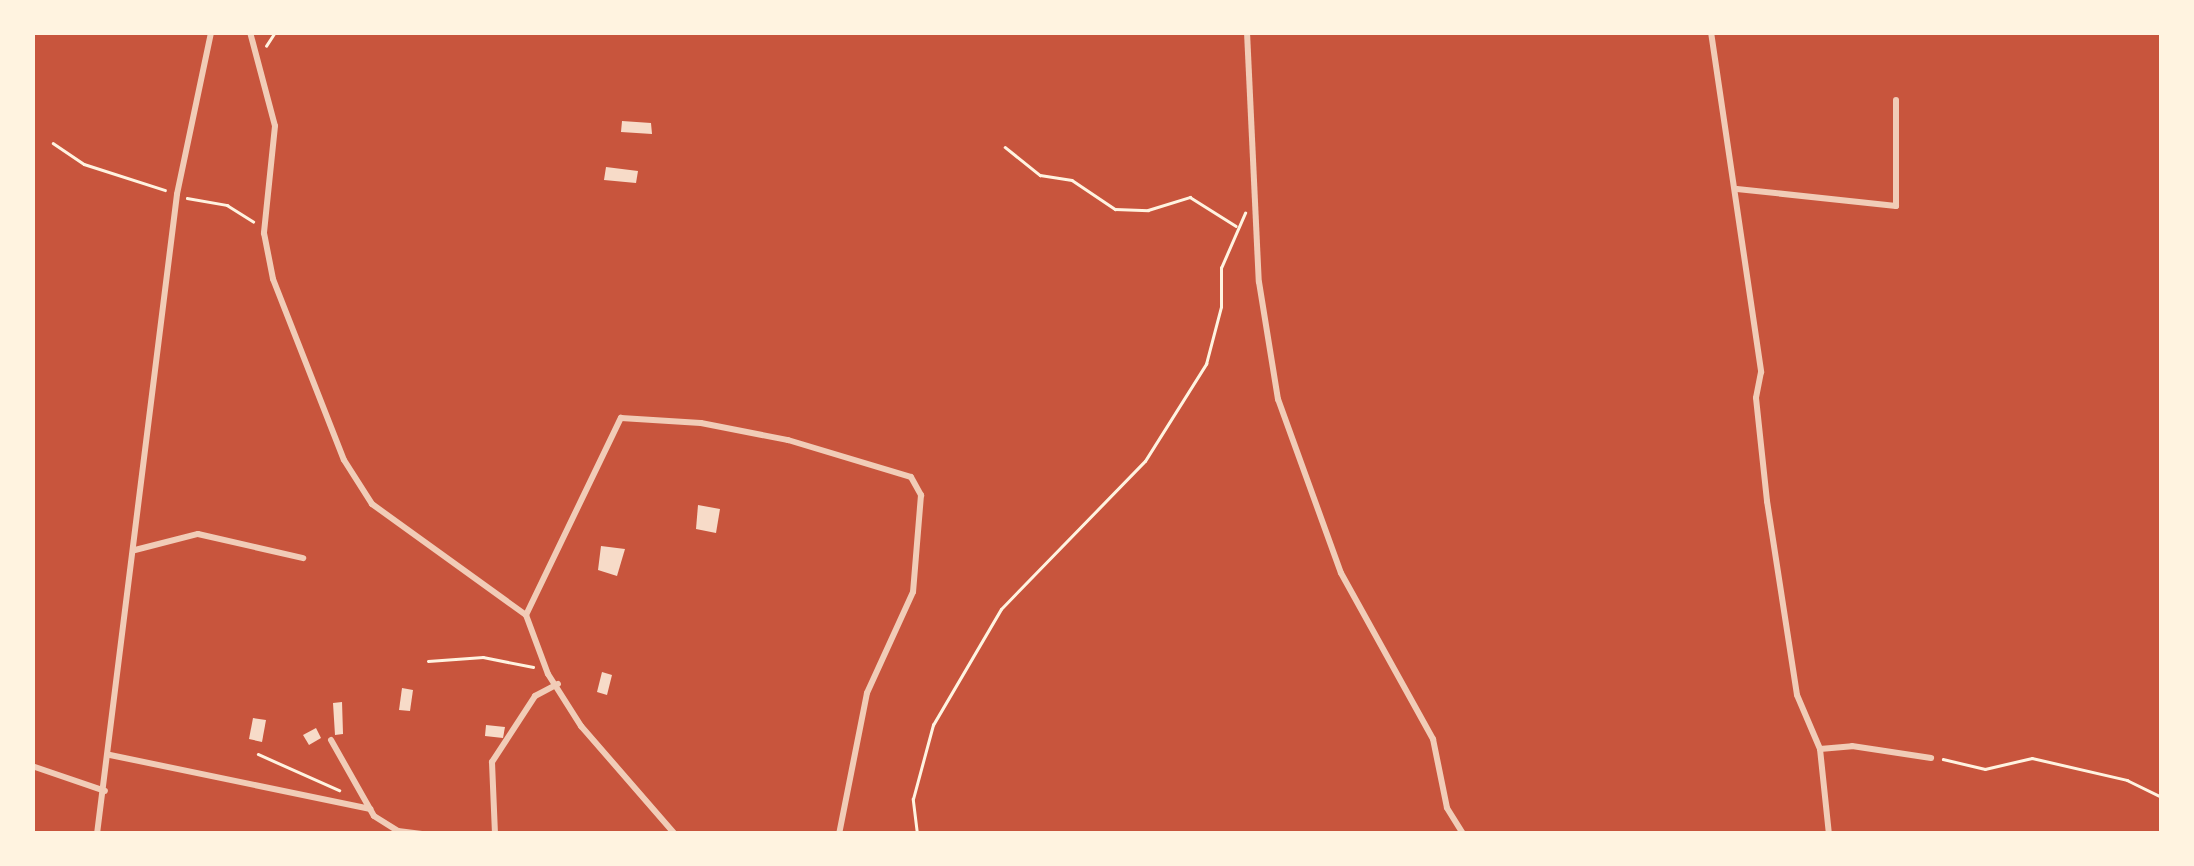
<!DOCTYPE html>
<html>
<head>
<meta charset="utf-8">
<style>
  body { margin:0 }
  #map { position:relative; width:2194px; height:866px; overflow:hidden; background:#c8553d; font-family:Quicksand,sans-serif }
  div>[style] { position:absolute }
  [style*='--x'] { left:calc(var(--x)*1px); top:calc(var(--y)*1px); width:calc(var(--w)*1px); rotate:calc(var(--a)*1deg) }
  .building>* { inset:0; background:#f7dbc8 }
  .path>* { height:2.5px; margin:-1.25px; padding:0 1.25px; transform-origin:1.25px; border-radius:1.25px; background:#fff3e0 }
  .minor>* { height:6px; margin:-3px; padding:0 3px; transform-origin:3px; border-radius:3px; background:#f1ccb7 }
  span { translate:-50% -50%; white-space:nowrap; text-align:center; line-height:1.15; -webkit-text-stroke:9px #fff3e0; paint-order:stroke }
  .frame { position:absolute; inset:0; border:35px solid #fff3e0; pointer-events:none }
</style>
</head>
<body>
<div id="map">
  <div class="building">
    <i style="clip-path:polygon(622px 121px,651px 123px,652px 134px,621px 132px)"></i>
    <i style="clip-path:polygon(606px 167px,638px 171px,636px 183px,604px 180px)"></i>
    <i style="clip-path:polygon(698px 505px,720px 509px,716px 533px,696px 529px)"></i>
    <i style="clip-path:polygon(601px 546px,625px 549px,617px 576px,598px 570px)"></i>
    <i style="clip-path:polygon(602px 672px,612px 675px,607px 695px,597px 692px)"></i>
    <i style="clip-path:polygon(402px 688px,413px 690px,410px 711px,399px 710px)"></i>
    <i style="clip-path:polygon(342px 702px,343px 734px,335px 735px,333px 703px)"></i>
    <i style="clip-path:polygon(253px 718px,266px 720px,262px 742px,249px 739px)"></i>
    <i style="clip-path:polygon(486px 725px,505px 727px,503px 738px,485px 736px)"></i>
    <i style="clip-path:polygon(316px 728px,321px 738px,309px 745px,303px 735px)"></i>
  </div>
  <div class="path">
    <i style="--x:266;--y:46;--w:17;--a:-57"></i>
    <i style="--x:53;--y:143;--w:37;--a:34"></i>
    <i style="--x:84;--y:164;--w:85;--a:17.8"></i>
    <i style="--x:1005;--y:147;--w:45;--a:38.7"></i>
    <i style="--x:1040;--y:175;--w:32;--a:9"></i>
    <i style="--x:1072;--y:180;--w:52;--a:34"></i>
    <i style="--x:1115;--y:209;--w:33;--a:2"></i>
    <i style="--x:1148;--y:210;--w:44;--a:-17.2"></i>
    <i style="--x:1190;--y:197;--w:54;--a:32.2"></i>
    <i style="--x:187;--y:198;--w:41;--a:9.9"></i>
    <i style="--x:227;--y:205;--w:31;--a:32"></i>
    <i style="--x:428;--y:661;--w:55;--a:-4.2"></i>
    <i style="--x:483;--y:657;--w:51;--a:11.3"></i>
    <i style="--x:258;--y:754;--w:89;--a:24"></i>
    <i style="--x:1943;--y:759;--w:43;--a:13.4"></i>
    <i style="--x:1985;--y:769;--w:48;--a:-13.2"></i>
    <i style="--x:2032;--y:758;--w:98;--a:13"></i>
    <i style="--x:2127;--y:780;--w:39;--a:26"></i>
    <i style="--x:917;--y:834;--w:35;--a:-97"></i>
    <i style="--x:913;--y:799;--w:77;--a:-74.9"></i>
    <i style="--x:933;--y:725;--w:134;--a:-59.6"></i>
    <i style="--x:1001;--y:609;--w:206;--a:-45.8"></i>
    <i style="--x:1145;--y:461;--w:115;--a:-57.8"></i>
    <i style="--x:1206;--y:364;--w:59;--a:-75.3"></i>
    <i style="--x:1221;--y:307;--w:39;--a:-90"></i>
    <i style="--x:1221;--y:268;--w:60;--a:-66.4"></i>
  </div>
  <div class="minor">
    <i style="--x:250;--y:32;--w:97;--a:75.1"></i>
    <i style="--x:275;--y:126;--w:108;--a:95.9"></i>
    <i style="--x:264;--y:233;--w:47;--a:78.9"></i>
    <i style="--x:273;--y:279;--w:194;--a:68.6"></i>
    <i style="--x:344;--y:460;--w:52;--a:57.5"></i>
    <i style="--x:372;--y:504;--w:190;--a:35.8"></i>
    <i style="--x:526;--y:615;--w:63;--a:69.6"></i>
    <i style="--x:548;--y:674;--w:62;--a:57.6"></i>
    <i style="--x:581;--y:726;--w:143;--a:49"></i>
    <i style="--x:1247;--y:32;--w:250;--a:87.3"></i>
    <i style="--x:1259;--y:282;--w:119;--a:80.8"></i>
    <i style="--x:1278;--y:399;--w:185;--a:70.1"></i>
    <i style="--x:1341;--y:573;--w:190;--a:61"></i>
    <i style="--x:1433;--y:739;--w:70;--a:78.5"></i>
    <i style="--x:1447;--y:808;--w:31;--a:58"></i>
    <i style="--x:1711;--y:32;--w:344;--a:81.6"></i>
    <i style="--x:1761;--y:372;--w:26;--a:101"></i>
    <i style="--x:1756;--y:398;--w:104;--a:83.9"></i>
    <i style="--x:1767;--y:501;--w:196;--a:81.2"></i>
    <i style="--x:1797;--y:695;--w:59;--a:66.9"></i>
    <i style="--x:1820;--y:749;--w:85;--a:84"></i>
    <i style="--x:1737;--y:189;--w:160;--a:6.1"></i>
    <i style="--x:1896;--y:206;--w:106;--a:-90"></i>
    <i style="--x:135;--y:550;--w:65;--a:-14.3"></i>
    <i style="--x:198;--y:534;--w:108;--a:12.9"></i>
    <i style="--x:526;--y:615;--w:219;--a:-64.3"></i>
    <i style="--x:621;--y:418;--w:80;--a:3.6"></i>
    <i style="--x:701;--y:423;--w:89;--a:11.1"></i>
    <i style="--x:788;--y:440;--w:128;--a:16.7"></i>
    <i style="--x:911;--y:477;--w:21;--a:61"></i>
    <i style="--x:921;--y:495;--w:97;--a:94.7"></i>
    <i style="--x:913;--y:592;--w:111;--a:114.5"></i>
    <i style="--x:867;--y:693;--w:144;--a:101.2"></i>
    <i style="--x:331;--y:740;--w:87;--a:60.5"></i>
    <i style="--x:374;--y:816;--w:28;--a:32"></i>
    <i style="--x:398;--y:831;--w:26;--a:7"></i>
    <i style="--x:1820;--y:749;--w:32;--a:-5"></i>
    <i style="--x:1852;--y:746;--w:80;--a:8.6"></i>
    <i style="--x:110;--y:755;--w:266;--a:11.7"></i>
    <i style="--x:32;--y:766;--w:77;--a:18.9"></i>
    <i style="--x:97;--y:834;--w:645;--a:-82.87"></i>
    <i style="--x:177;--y:194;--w:166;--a:-78.1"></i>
    <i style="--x:495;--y:834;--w:72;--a:-92.4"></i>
    <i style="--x:492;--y:762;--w:79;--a:-56.9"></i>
    <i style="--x:535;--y:696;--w:26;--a:-28"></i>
  </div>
  <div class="frame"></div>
</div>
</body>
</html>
